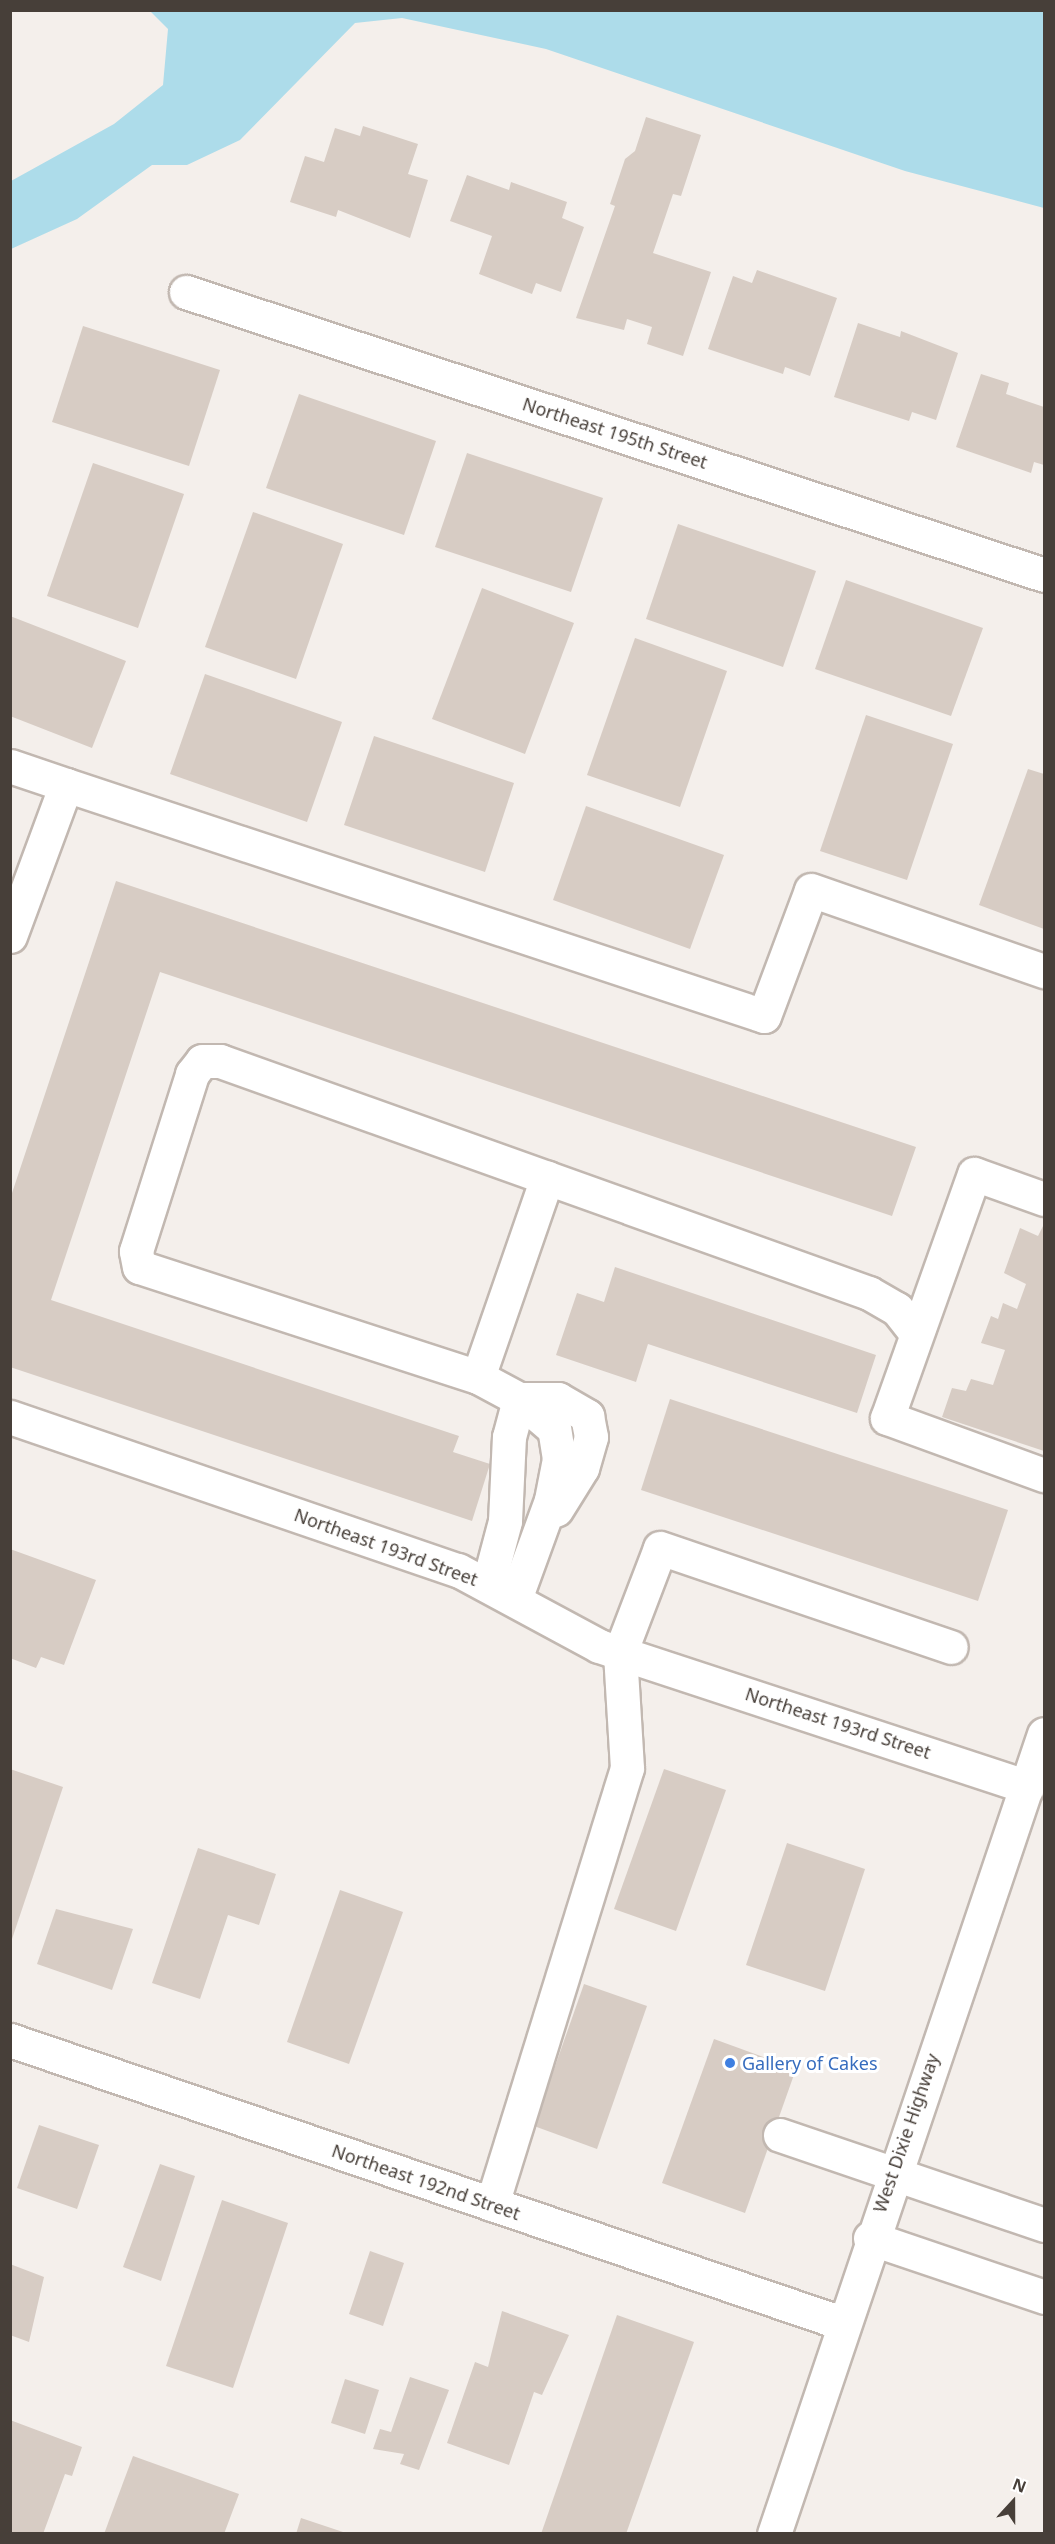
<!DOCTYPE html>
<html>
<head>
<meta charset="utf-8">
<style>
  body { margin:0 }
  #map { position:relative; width:1055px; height:2544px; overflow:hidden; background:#f4efeb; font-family:"Noto Sans",sans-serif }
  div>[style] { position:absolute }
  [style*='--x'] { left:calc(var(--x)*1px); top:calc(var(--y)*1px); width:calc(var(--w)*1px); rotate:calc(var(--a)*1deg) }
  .water>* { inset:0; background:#addcea }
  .building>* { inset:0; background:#d7ccc4 }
  .roads { filter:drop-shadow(2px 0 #c2b8b1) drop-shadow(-2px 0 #c2b8b1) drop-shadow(0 2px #c2b8b1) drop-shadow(0 -2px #c2b8b1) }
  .minor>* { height:33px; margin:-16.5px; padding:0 16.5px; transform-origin:16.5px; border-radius:16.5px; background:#fff }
  .dots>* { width:16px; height:16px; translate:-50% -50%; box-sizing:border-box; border:3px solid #fff; border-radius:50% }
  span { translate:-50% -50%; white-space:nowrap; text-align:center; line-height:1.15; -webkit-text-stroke:6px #fff; paint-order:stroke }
  .street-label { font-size:18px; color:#473f39 }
  .shop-label { font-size:18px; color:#366cbe }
  .left { translate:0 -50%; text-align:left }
  .frame { position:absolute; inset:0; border:12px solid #473f39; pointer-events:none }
  .north { position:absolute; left:983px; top:2472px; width:60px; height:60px; -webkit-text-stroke:4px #fff; paint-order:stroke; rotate:21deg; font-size:16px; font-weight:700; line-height:24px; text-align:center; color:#473f39 }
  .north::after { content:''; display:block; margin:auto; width:21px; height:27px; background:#473f39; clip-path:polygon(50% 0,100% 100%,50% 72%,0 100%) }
</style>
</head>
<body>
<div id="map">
  <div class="water">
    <i style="clip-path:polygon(150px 11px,1044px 11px,1044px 208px,905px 171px,546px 49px,402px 18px,355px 23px,240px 140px,187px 165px,152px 165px,77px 219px,11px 249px,11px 181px,114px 124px,163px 85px,168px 29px)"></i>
  </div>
  <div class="building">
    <i style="clip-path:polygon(646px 117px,701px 135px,681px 196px,673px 194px,653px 253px,711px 272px,683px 356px,647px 344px,652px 327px,627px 319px,624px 330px,576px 318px,615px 206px,610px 204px,625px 159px,635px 151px)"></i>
    <i style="clip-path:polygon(363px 126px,418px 144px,408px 174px,428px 180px,410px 238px,338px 210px,336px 217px,290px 202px,305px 156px,324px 162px,335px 128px,360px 136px)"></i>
    <i style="clip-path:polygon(467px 175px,509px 190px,511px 182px,567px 202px,562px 218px,584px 227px,561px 292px,536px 283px,532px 294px,479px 274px,492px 236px,450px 221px)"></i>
    <i style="clip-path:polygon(757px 270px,837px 298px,810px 376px,785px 367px,783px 374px,708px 349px,733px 276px,752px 283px)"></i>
    <i style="clip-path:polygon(858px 323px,900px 337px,901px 331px,958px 353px,936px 420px,912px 412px,909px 421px,834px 397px)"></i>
    <i style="clip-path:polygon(83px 326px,220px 370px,189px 466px,52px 422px)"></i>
    <i style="clip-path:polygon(981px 374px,1009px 383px,1006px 394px,1044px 407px,1044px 465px,1034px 462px,1031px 473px,956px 447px)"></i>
    <i style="clip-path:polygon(299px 394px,436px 441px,404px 535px,266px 488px)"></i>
    <i style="clip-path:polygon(467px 453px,603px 498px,571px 592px,435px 547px)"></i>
    <i style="clip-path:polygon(93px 463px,184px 494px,138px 628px,47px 596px)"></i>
    <i style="clip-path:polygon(253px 512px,343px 544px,296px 679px,205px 647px)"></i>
    <i style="clip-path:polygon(678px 524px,816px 571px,783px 667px,646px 619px)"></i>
    <i style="clip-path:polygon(846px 580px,983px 628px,951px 716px,815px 669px)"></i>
    <i style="clip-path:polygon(482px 588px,574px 623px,525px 754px,432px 719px)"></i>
    <i style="clip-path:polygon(10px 616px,126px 661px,92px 748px,10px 716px)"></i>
    <i style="clip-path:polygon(635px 638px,727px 671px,680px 807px,587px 775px)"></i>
    <i style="clip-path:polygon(205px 674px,342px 722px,307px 822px,170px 774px)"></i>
    <i style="clip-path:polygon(866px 715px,953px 744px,907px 880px,820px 851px)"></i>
    <i style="clip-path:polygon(374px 736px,514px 783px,485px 872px,344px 825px)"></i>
    <i style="clip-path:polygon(1028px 769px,1044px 774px,1044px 929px,979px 905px)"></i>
    <i style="clip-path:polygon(586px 806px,724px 855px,690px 949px,553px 900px)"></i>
    <i style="clip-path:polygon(116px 881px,916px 1147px,892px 1216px,160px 972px,51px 1300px,459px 1436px,453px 1452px,490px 1464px,472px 1521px,10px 1367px,10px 1199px)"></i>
    <i style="clip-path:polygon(1043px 1226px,1044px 1226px,1044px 1451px,942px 1417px,952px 1388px,966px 1391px,971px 1379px,993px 1385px,1005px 1350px,981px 1343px,991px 1316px,998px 1319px,1003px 1303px,1017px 1309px,1026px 1284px,1004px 1273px,1020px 1228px,1038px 1236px)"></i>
    <i style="clip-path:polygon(615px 1267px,876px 1355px,857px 1413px,648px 1344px,636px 1382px,556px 1355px,577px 1293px,604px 1302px)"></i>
    <i style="clip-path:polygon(670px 1399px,1008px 1510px,978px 1601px,641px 1490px)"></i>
    <i style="clip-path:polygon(10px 1549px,96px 1580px,64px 1665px,41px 1657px,36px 1668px,10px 1658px)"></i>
    <i style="clip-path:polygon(10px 1769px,63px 1787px,11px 1942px,10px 1942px)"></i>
    <i style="clip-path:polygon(664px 1769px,726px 1790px,676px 1931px,614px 1909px)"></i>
    <i style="clip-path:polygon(787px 1843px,865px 1869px,825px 1991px,746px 1965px)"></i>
    <i style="clip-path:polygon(198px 1848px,276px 1874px,259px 1925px,228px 1915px,200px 1999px,152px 1983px)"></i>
    <i style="clip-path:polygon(340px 1890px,403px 1912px,349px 2064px,287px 2042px)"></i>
    <i style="clip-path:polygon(56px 1909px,133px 1929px,112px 1990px,37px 1964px)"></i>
    <i style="clip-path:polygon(584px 1984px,647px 2006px,597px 2149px,534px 2126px)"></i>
    <i style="clip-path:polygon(714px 2039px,796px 2069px,745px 2213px,662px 2183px)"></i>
    <i style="clip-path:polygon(39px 2125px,99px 2145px,77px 2209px,17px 2188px)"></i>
    <i style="clip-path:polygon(160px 2164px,195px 2176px,161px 2281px,123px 2267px)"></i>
    <i style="clip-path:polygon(222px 2200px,288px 2223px,233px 2388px,166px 2366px)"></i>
    <i style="clip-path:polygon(370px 2251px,404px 2263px,383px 2326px,349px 2314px)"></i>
    <i style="clip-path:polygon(10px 2264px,44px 2277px,29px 2342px,10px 2335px)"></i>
    <i style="clip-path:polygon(502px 2311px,569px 2335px,542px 2395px,534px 2392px,509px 2465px,447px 2443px,475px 2362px,488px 2367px)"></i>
    <i style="clip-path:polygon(617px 2315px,694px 2342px,626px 2534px,541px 2534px)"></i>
    <i style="clip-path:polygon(410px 2377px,449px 2390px,419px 2470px,400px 2464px,404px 2454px,373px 2449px,380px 2429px,391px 2432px)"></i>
    <i style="clip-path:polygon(345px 2379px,379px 2390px,365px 2434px,331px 2423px)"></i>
    <i style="clip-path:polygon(10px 2420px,82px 2447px,72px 2476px,65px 2474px,43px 2534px,10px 2534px)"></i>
    <i style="clip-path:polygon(133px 2456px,239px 2494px,224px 2534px,104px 2534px)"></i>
    <i style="clip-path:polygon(301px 2518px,346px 2533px,346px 2534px,296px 2534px)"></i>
  </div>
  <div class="roads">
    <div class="minor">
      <i style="--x:186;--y:292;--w:903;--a:18.25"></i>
      <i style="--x:10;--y:766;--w:59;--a:18.7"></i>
      <i style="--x:10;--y:936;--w:161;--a:-69.7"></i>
      <i style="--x:66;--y:785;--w:735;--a:18.31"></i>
      <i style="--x:764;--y:1016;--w:134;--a:-69.5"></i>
      <i style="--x:811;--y:890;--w:247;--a:19.2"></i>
      <i style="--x:1044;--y:1199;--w:74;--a:-160.3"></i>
      <i style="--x:974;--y:1174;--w:259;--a:109.6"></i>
      <i style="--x:887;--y:1418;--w:167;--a:20"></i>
      <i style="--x:478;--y:1377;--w:211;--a:-70.9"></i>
      <i style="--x:519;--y:1399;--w:39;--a:0"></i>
      <i style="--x:558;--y:1399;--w:34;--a:30"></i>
      <i style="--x:587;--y:1416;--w:21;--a:79"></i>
      <i style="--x:591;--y:1437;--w:32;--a:106"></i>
      <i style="--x:582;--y:1468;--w:49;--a:121.8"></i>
      <i style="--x:10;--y:1417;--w:473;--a:18.9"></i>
      <i style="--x:458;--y:1570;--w:160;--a:28.3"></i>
      <i style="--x:599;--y:1646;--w:451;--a:18.2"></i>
      <i style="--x:488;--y:1585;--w:66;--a:-75.1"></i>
      <i style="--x:505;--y:1521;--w:84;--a:-87.3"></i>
      <i style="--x:509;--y:1437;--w:39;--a:-75"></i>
      <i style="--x:515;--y:1599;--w:105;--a:-70"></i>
      <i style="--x:551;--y:1500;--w:42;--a:-79"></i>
      <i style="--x:559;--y:1459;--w:30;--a:-99"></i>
      <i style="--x:554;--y:1429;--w:46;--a:-139.4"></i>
      <i style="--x:519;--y:1399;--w:47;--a:-151.8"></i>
      <i style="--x:478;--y:1377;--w:356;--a:-162"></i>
      <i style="--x:139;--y:1267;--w:16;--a:-101"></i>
      <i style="--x:136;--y:1251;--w:186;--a:-72.4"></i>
      <i style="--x:192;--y:1074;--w:16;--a:-52"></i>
      <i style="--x:202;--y:1061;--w:18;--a:0"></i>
      <i style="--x:220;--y:1061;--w:689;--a:19.67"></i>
      <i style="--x:869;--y:1293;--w:32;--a:30"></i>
      <i style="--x:897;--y:1309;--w:29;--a:52"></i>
      <i style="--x:10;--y:2040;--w:879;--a:18.79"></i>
      <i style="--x:780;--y:2135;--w:279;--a:18.8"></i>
      <i style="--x:492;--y:2204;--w:456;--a:-72.8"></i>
      <i style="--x:627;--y:1768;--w:115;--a:-93.5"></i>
      <i style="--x:620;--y:1653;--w:112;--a:-69.1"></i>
      <i style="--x:660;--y:1548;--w:307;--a:18.8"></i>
      <i style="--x:870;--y:2238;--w:184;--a:18.7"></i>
      <i style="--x:774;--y:2534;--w:844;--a:-71.35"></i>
    </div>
  </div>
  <div class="dots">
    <i style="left:730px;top:2063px;background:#3f7fe0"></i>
  </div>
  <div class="street-label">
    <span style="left:615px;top:433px;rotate:18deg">Northeast 195th Street</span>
    <span style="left:386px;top:1547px;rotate:20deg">Northeast 193rd Street</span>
    <span style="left:838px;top:1723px;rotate:18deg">Northeast 193rd Street</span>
    <span style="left:906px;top:2133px;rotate:-71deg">West Dixie Highway</span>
    <span style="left:426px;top:2182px;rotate:19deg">Northeast 192nd Street</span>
  </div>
  <div class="shop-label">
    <span class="left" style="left:742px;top:2063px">Gallery of Cakes</span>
  </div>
  <div class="frame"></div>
  <div class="north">N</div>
</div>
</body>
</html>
